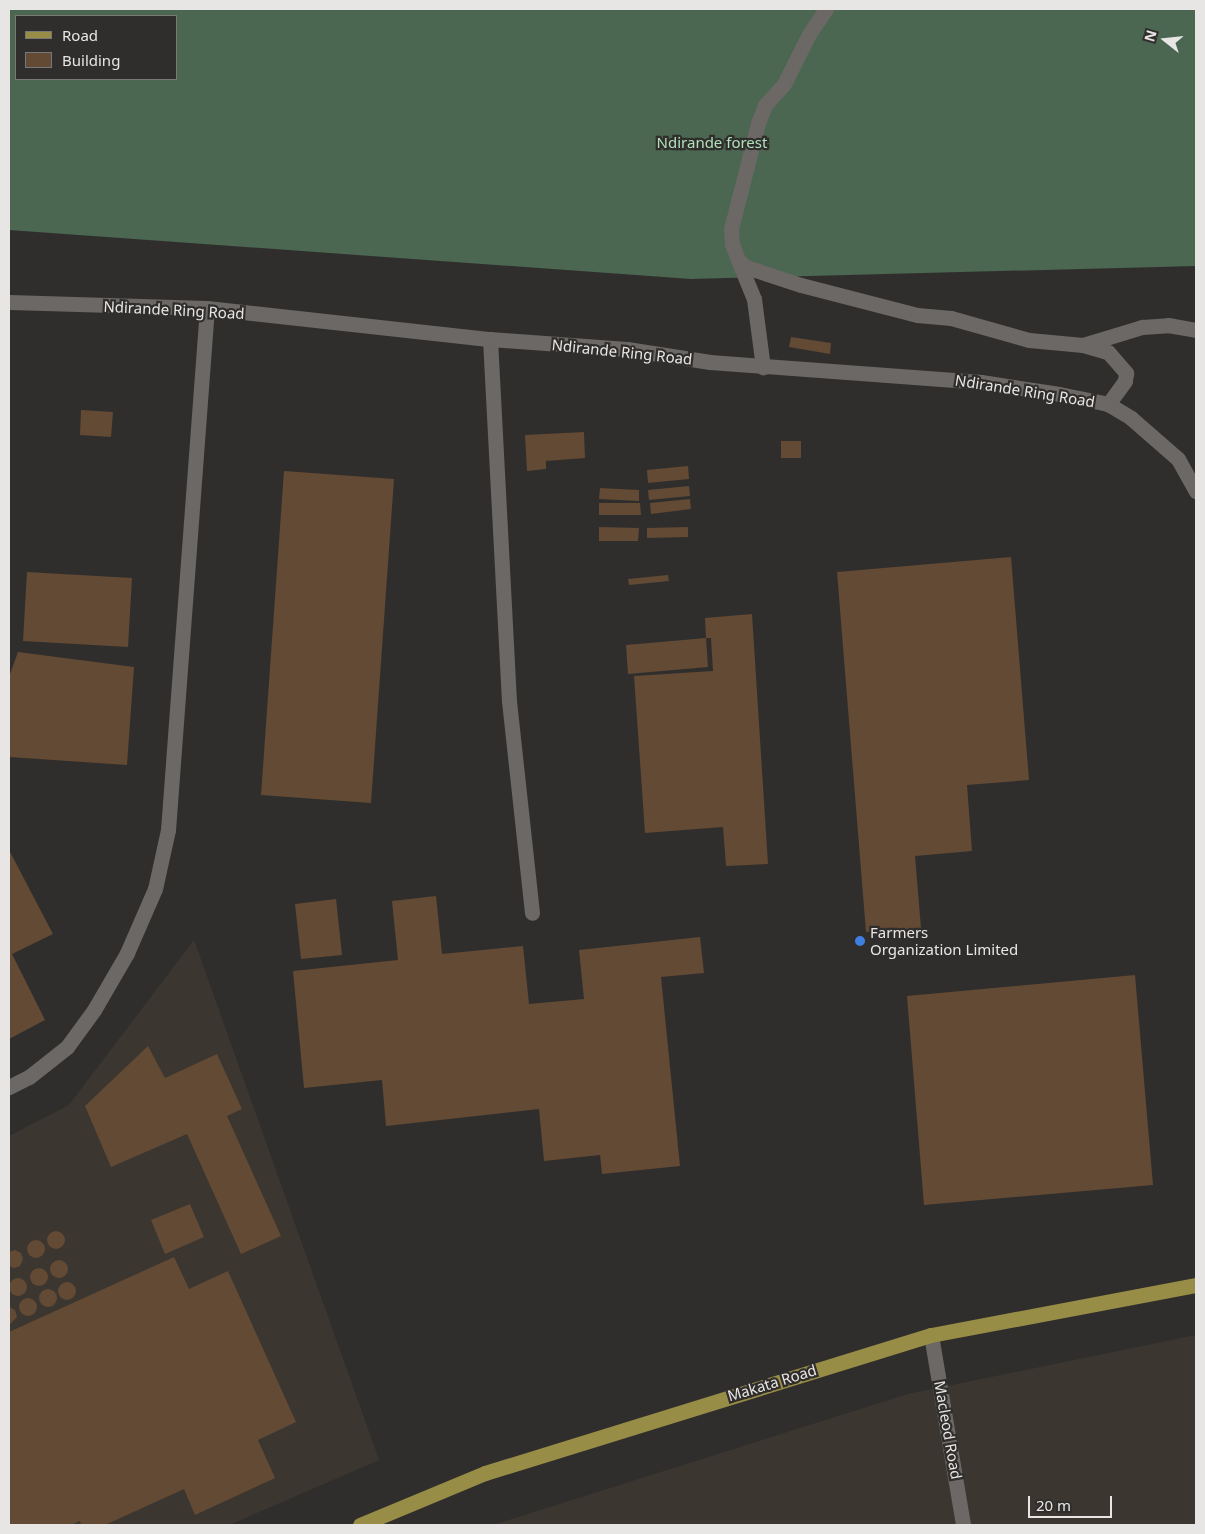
<!DOCTYPE html>
<html>
<head>
<meta charset="utf-8">
<style>
  body { margin:0 }
  #map { position:relative; width:1205px; height:1534px; overflow:hidden; background:#302e2c; font-family:"Noto Sans",sans-serif }
  div>[style] { position:absolute }
  [style*='--x'] { left:calc(var(--x)*1px); top:calc(var(--y)*1px); width:calc(var(--w)*1px); rotate:calc(var(--a)*1deg) }
  .built>* { inset:0; background:#3c3630 }
  .forest>* { inset:0; background:#4b6651 }
  .building>* { inset:0; background:#624a34 }
  .round { border-radius:50% }
  .lane>* { height:15px; margin:-7.5px; padding:0 7.5px; transform-origin:7.5px; border-radius:7.5px; background:#6b6865 }
  .street>* { height:15px; margin:-7.5px; padding:0 7.5px; transform-origin:7.5px; border-radius:7.5px; background:#6b6865 }
  .secondary>* { height:15px; margin:-7.5px; padding:0 7.5px; transform-origin:7.5px; border-radius:7.5px; background:#6b6865 }
  .primary>* { height:15px; margin:-7.5px; padding:0 7.5px; transform-origin:7.5px; border-radius:7.5px; background:#988d46 }
  .dots>* { width:14px; height:14px; translate:-50% -50%; box-sizing:border-box; border:2px solid #302e2c; border-radius:50% }
  span { translate:-50% -50%; white-space:nowrap; text-align:center; line-height:1.15; -webkit-text-stroke:4.5px #302e2c; paint-order:stroke }
  .park-label { font-size:15px; color:#afe2ba }
  .street-label { font-size:15px; color:#e8e6e5 }
  .poi-label { font-size:15px; color:#e8e6e5 }
  .left { translate:0 -50%; text-align:left }
  .frame { position:absolute; inset:0; border:10px solid #e8e6e5; pointer-events:none }
  .legend { position:absolute; left:15px; top:15px; width:162px; height:65px; box-sizing:border-box; background:#302e2c; border:1px solid #7a7876; margin:0; padding:6px 9px; list-style:none; font-size:15px; color:#e8e6e5 }
  .legend li { display:flex; align-items:center; gap:10px; height:25px }
  .legend b { width:25px; border:1px solid #7a7876 }
  .north { position:absolute; left:1140px; top:15px; width:50px; height:50px; -webkit-text-stroke:4px #302e2c; paint-order:stroke; rotate:286deg; font-size:14px; font-weight:700; line-height:20px; text-align:center; color:#e8e6e5 }
  .north::after { content:''; display:block; margin:auto; width:18px; height:22px; background:#e8e6e5; clip-path:polygon(50% 0,100% 100%,50% 72%,0 100%) }
  .scale { position:absolute; left:1028px; top:1496px; width:84px; height:22px; box-sizing:border-box; border:2px solid #e8e6e5; border-top:0; padding-left:6px; font-size:15px; line-height:18px; white-space:nowrap; color:#e8e6e5; -webkit-text-stroke:4px #302e2c; paint-order:stroke }
</style>
</head>
<body>
<div id="map">
  <div class="built">
    <i style="clip-path:polygon(194px 940px,379px 1460px,229px 1525px,9px 1525px,9px 1136px,69px 1105px)"></i>
    <i style="clip-path:polygon(1196px 1335px,1196px 1525px,493px 1525px,908px 1394px)"></i>
  </div>
  <div class="forest">
    <i style="clip-path:polygon(evenodd,9px 9px,1196px 9px,1196px 266px,691px 279px,9px 230px,9px 9px,16px 16px,176px 16px,176px 79px,16px 79px,16px 16px)"></i>
  </div>
  <div class="building">
    <i style="clip-path:polygon(791px 337px,831px 343px,830px 354px,789px 347px)"></i>
    <i style="clip-path:polygon(81px 410px,113px 412px,111px 437px,80px 435px)"></i>
    <i style="clip-path:polygon(584px 432px,585px 458px,546px 461px,546px 469px,527px 471px,525px 435px)"></i>
    <i style="clip-path:polygon(781px 441px,801px 441px,801px 458px,781px 458px)"></i>
    <i style="clip-path:polygon(688px 466px,689px 479px,648px 483px,647px 470px)"></i>
    <i style="clip-path:polygon(284px 471px,394px 479px,371px 803px,261px 795px)"></i>
    <i style="clip-path:polygon(689px 486px,690px 496px,649px 500px,648px 490px)"></i>
    <i style="clip-path:polygon(600px 488px,639px 490px,639px 501px,599px 499px)"></i>
    <i style="clip-path:polygon(690px 499px,691px 509px,651px 514px,650px 503px)"></i>
    <i style="clip-path:polygon(599px 503px,640px 503px,641px 515px,599px 515px)"></i>
    <i style="clip-path:polygon(599px 527px,639px 528px,638px 541px,599px 541px)"></i>
    <i style="clip-path:polygon(688px 527px,688px 537px,647px 538px,647px 528px)"></i>
    <i style="clip-path:polygon(1011px 557px,1029px 780px,967px 785px,972px 851px,915px 856px,921px 928px,866px 932px,837px 572px)"></i>
    <i style="clip-path:polygon(27px 572px,132px 578px,128px 647px,23px 641px)"></i>
    <i style="clip-path:polygon(668px 575px,669px 581px,629px 585px,628px 579px)"></i>
    <i style="clip-path:polygon(752px 614px,768px 864px,726px 866px,723px 827px,645px 833px,634px 676px,713px 671px,711px 638px,706px 638px,705px 618px)"></i>
    <i style="clip-path:polygon(706px 638px,708px 667px,628px 674px,626px 645px)"></i>
    <i style="clip-path:polygon(18px 652px,134px 667px,127px 765px,9px 757px,9px 677px)"></i>
    <i style="clip-path:polygon(9px 850px,53px 934px,12px 954px,45px 1020px,9px 1039px)"></i>
    <i style="clip-path:polygon(436px 896px,442px 954px,523px 946px,529px 1004px,584px 999px,579px 950px,700px 937px,704px 973px,661px 977px,680px 1166px,602px 1174px,600px 1155px,544px 1161px,539px 1109px,386px 1126px,382px 1080px,304px 1088px,293px 971px,398px 960px,392px 901px)"></i>
    <i style="clip-path:polygon(336px 899px,342px 955px,301px 959px,295px 904px)"></i>
    <i style="clip-path:polygon(1135px 975px,1153px 1185px,924px 1205px,907px 996px)"></i>
    <i style="clip-path:polygon(148px 1046px,165px 1078px,217px 1054px,242px 1109px,227px 1116px,281px 1236px,241px 1254px,187px 1134px,111px 1167px,85px 1106px)"></i>
    <i style="clip-path:polygon(190px 1204px,204px 1237px,165px 1254px,151px 1220px)"></i>
    <i class="round" style="left:47px;top:1231px;width:18px;height:18px"></i>
    <i class="round" style="left:27px;top:1240px;width:18px;height:18px"></i>
    <i style="clip-path:polygon(15px 1250px,21px 1253px,23px 1259px,20px 1266px,14px 1268px,9px 1266px,9px 1252px)"></i>
    <i style="clip-path:polygon(174px 1257px,189px 1289px,228px 1271px,296px 1422px,258px 1440px,275px 1478px,195px 1515px,184px 1489px,105px 1525px,81px 1525px,80px 1521px,71px 1525px,9px 1525px,9px 1332px)"></i>
    <i class="round" style="left:50px;top:1260px;width:18px;height:18px"></i>
    <i class="round" style="left:30px;top:1268px;width:18px;height:18px"></i>
    <i class="round" style="left:9px;top:1278px;width:18px;height:18px"></i>
    <i class="round" style="left:58px;top:1282px;width:18px;height:18px"></i>
    <i class="round" style="left:39px;top:1289px;width:18px;height:18px"></i>
    <i class="round" style="left:19px;top:1298px;width:18px;height:18px"></i>
    <i style="clip-path:polygon(9px 1307px,15px 1310px,17px 1317px,9px 1325px)"></i>
  </div>
  <div class="lane">
    <i style="--x:490;--y:339;--w:362;--a:87"></i>
    <i style="--x:509;--y:701;--w:213;--a:83.8"></i>
    <i style="--x:9;--y:1087;--w:22;--a:-27"></i>
    <i style="--x:29;--y:1077;--w:48;--a:-38.3"></i>
    <i style="--x:67;--y:1047;--w:46;--a:-53.9"></i>
    <i style="--x:94;--y:1010;--w:66;--a:-59.9"></i>
    <i style="--x:127;--y:953;--w:70;--a:-66.4"></i>
    <i style="--x:155;--y:889;--w:60;--a:-77.6"></i>
    <i style="--x:168;--y:830;--w:523;--a:-85.73"></i>
  </div>
  <div class="street">
    <i style="--x:826;--y:9;--w:30;--a:124"></i>
    <i style="--x:809;--y:34;--w:56;--a:116.6"></i>
    <i style="--x:784;--y:84;--w:28;--a:132"></i>
    <i style="--x:765;--y:105;--w:19;--a:111"></i>
    <i style="--x:758;--y:123;--w:109;--a:104.3"></i>
    <i style="--x:731;--y:229;--w:15;--a:86"></i>
    <i style="--x:732;--y:244;--w:17;--a:69"></i>
    <i style="--x:738;--y:260;--w:11;--a:41"></i>
    <i style="--x:746;--y:267;--w:58;--a:18.1"></i>
    <i style="--x:801;--y:285;--w:120;--a:14.5"></i>
    <i style="--x:917;--y:315;--w:34;--a:5"></i>
    <i style="--x:951;--y:318;--w:81;--a:15.8"></i>
    <i style="--x:1029;--y:340;--w:54;--a:5.3"></i>
    <i style="--x:1083;--y:345;--w:26;--a:16"></i>
    <i style="--x:1108;--y:352;--w:28;--a:49"></i>
    <i style="--x:1126;--y:373;--w:8;--a:97"></i>
    <i style="--x:1125;--y:381;--w:29;--a:126"></i>
    <i style="--x:738;--y:260;--w:42;--a:67.7"></i>
    <i style="--x:754;--y:299;--w:69;--a:82.5"></i>
    <i style="--x:1083;--y:345;--w:62;--a:-17"></i>
    <i style="--x:1142;--y:327;--w:26;--a:-4"></i>
    <i style="--x:1168;--y:325;--w:28;--a:10"></i>
    <i style="--x:931;--y:1335;--w:193;--a:80.4"></i>
  </div>
  <div class="secondary">
    <i style="--x:9;--y:302;--w:198;--a:1.7"></i>
    <i style="--x:207;--y:308;--w:285;--a:6.3"></i>
    <i style="--x:490;--y:339;--w:137;--a:4.2"></i>
    <i style="--x:627;--y:349;--w:84;--a:8.9"></i>
    <i style="--x:710;--y:362;--w:272;--a:4.2"></i>
    <i style="--x:981;--y:382;--w:79;--a:8.7"></i>
    <i style="--x:1059;--y:394;--w:50;--a:11.5"></i>
    <i style="--x:1108;--y:404;--w:27;--a:31"></i>
    <i style="--x:1131;--y:418;--w:62;--a:41.1"></i>
    <i style="--x:1178;--y:459;--w:37;--a:61"></i>
  </div>
  <div class="primary">
    <i style="--x:360;--y:1525;--w:135;--a:-22.6"></i>
    <i style="--x:485;--y:1473;--w:467;--a:-17.2"></i>
    <i style="--x:931;--y:1335;--w:270;--a:-10.7"></i>
  </div>
  <div class="dots">
    <i style="left:860px;top:941px;background:#3f7fe0"></i>
  </div>
  <div class="park-label">
    <span style="left:712px;top:143px">Ndirande forest</span>
  </div>
  <div class="street-label">
    <span style="left:174px;top:310px;rotate:3deg">Ndirande Ring Road</span>
    <span style="left:622px;top:352px;rotate:6deg">Ndirande Ring Road</span>
    <span style="left:1025px;top:391px;rotate:9deg">Ndirande Ring Road</span>
    <span style="left:772px;top:1383px;rotate:-17deg">Makata Road</span>
    <span style="left:948px;top:1430px;rotate:80deg">Macleod Road</span>
  </div>
  <div class="poi-label">
    <span class="left" style="left:870px;top:941px">Farmers<br>Organization Limited</span>
  </div>
  <div class="frame"></div>
  <ul class="legend">
  <li><b style="height:6px;background:#988d46"></b>Road</li>
  <li><b style="height:14px;background:#624a34"></b>Building</li>
  </ul>
  <div class="north">N</div>
  <div class="scale">20 m</div>
</div>
</body>
</html>
